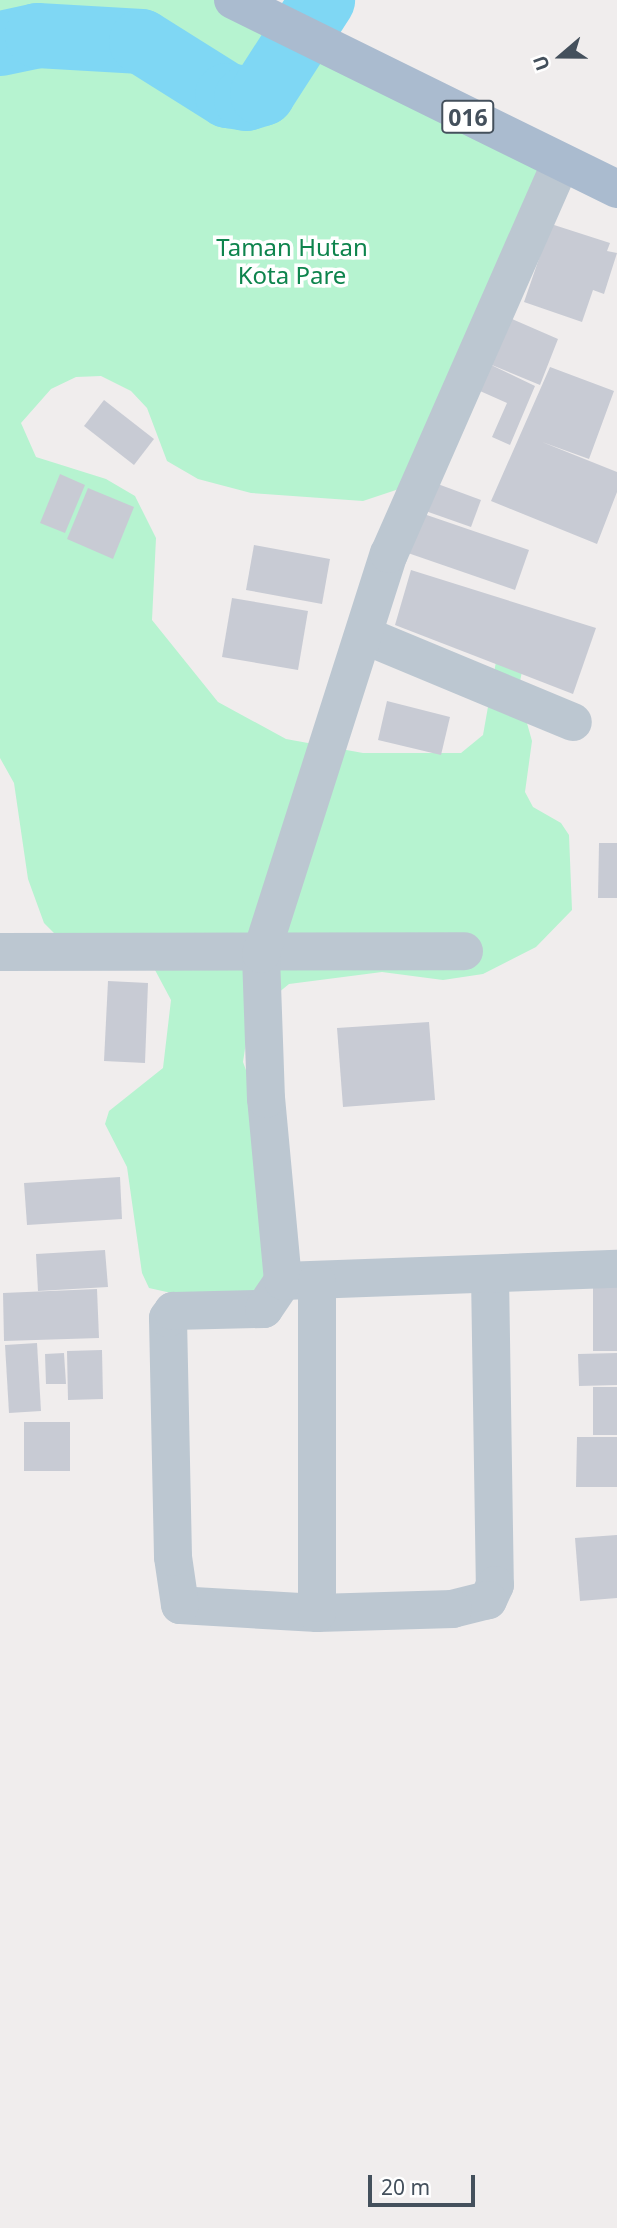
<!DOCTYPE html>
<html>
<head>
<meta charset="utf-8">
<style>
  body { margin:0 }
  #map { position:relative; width:617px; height:2228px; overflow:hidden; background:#f0eded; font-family:"Noto Sans",sans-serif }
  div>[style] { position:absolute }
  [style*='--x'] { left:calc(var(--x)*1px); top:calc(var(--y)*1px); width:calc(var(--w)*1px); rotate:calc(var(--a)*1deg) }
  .green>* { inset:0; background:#b6f3d0 }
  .river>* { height:65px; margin:-32.5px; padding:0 32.5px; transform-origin:32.5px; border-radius:32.5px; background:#7fd7f4 }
  .building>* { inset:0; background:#c8cbd4 }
  .street>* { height:38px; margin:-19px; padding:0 19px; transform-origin:19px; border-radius:19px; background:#bcc7d1 }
  .primary>* { height:38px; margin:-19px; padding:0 19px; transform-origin:19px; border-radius:19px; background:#aabbcf }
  span { translate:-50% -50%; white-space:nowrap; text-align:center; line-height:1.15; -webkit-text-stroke:7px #fff; paint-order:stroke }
  .shield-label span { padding:2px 5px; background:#fff; border:2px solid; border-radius:5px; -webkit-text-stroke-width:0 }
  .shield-label { font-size:23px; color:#44505c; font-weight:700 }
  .park-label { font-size:24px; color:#0e844d }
  .north { position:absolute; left:526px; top:21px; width:70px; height:70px; -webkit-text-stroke:5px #fff; paint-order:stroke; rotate:250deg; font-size:19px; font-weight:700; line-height:28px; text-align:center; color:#44505c }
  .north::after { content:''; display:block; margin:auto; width:24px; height:32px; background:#44505c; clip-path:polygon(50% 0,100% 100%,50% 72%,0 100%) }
  .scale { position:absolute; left:368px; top:2175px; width:107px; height:32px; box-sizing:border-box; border:4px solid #44505c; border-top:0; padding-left:9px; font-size:21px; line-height:24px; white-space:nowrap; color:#44505c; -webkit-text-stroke:5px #fff; paint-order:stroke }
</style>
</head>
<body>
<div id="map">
  <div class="green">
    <i style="clip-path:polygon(0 0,261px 0,561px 163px,424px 475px,396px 490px,363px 501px,251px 493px,198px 479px,167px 461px,147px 408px,131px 391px,101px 376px,76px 377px,51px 389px,21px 423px,36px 457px,106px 479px,135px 496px,156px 538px,152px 620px,218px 702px,286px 739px,363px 753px,461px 753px,483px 735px,497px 656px,525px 657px,518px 691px,532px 741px,525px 792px,533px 807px,561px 823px,569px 835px,572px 910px,536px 947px,483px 974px,443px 980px,382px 972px,289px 984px,250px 1016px,243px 1062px,266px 1125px,283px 1281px,252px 1311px,149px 1288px,142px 1273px,127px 1167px,105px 1124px,109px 1111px,163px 1068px,171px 1000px,155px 970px,59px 938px,44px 923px,28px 879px,14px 783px,0 758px)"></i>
  </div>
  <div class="river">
    <i style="--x:0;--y:43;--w:38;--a:-12"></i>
    <i style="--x:37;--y:35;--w:104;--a:3.3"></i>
    <i style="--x:141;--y:41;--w:102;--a:32.1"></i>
    <i style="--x:227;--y:95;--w:19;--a:9"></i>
    <i style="--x:246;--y:98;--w:17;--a:-17"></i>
    <i style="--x:262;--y:93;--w:111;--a:-57.2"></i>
  </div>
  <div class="building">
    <i style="clip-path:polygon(551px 224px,610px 243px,607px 251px,617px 253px,604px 294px,593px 290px,582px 322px,524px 302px)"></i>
    <i style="clip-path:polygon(498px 313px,558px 339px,540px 385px,487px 363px,535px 386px,510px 445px,492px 437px,507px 403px,471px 387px)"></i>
    <i style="clip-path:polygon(550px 367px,614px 391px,589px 459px,542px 442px,617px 472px,617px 492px,597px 544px,491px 501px)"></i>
    <i style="clip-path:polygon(104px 400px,154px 439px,134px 465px,84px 426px)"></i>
    <i style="clip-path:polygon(60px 474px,85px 485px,65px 533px,40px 523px)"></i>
    <i style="clip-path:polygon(427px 480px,481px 500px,471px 527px,417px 508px)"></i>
    <i style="clip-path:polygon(88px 488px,134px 507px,113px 559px,67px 539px)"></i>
    <i style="clip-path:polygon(418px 512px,529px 550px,515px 590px,405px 552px)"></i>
    <i style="clip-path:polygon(254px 545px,330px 559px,322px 604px,246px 590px)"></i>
    <i style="clip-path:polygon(411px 570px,596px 628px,573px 694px,395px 625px)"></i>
    <i style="clip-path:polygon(232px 598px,308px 611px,298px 670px,222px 657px)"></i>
    <i style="clip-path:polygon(387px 701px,450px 717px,441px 755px,378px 740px)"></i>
    <i style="clip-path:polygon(599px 843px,617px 843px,617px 898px,598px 898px)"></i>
    <i style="clip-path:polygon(108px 981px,148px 983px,145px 1063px,104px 1061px)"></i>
    <i style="clip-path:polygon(429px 1022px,435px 1100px,343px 1107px,337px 1028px)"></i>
    <i style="clip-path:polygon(120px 1177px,122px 1219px,27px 1225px,24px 1183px)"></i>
    <i style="clip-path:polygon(105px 1250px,108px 1287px,38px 1291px,36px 1254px)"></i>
    <i style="clip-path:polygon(593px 1273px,617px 1273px,617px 1351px,593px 1351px)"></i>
    <i style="clip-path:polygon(97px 1289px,99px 1338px,4px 1341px,3px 1293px)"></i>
    <i style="clip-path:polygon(37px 1343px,41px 1411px,9px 1413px,5px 1345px)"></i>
    <i style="clip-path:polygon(102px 1350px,103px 1399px,68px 1400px,67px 1351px)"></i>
    <i style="clip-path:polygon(64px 1353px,66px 1384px,46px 1384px,45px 1354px)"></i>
    <i style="clip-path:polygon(617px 1353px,617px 1385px,579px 1386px,578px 1354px)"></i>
    <i style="clip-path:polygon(593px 1387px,617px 1387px,617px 1435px,593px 1435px)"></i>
    <i style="clip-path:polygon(24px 1422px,70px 1422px,70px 1471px,24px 1471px)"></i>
    <i style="clip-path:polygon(577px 1437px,617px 1437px,617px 1487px,576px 1487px)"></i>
    <i style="clip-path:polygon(617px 1535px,617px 1598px,580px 1601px,575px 1538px)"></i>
  </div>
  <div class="street">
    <i style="--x:366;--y:636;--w:224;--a:22.6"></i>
    <i style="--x:0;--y:952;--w:464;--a:-0.1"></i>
    <i style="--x:490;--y:1275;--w:310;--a:89.1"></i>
    <i style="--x:495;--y:1585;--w:17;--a:115"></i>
    <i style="--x:488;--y:1600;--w:36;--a:166"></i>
    <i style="--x:453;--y:1609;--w:136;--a:178.3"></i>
    <i style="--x:317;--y:1613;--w:137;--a:-176.7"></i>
    <i style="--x:180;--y:1605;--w:49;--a:-98.3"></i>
    <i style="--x:173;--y:1557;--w:239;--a:-91.2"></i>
    <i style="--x:168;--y:1318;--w:9;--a:-54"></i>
    <i style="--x:173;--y:1311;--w:91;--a:-1.3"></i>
    <i style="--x:264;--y:1309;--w:34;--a:-56"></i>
    <i style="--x:283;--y:1281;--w:334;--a:-2.1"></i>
    <i style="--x:283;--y:1281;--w:183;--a:-95.3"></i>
    <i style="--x:266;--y:1099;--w:145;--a:-92"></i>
    <i style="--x:261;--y:954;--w:420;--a:-72.3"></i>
    <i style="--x:389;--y:554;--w:427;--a:-66.3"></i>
    <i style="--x:317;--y:1282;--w:331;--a:90"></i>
  </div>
  <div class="primary">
    <i style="--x:233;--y:0;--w:428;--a:26.2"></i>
  </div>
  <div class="shield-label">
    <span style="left:468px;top:117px">016</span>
  </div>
  <div class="park-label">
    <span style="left:292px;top:261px">Taman Hutan<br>Kota Pare</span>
  </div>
  <div class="north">U</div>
  <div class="scale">20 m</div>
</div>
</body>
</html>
